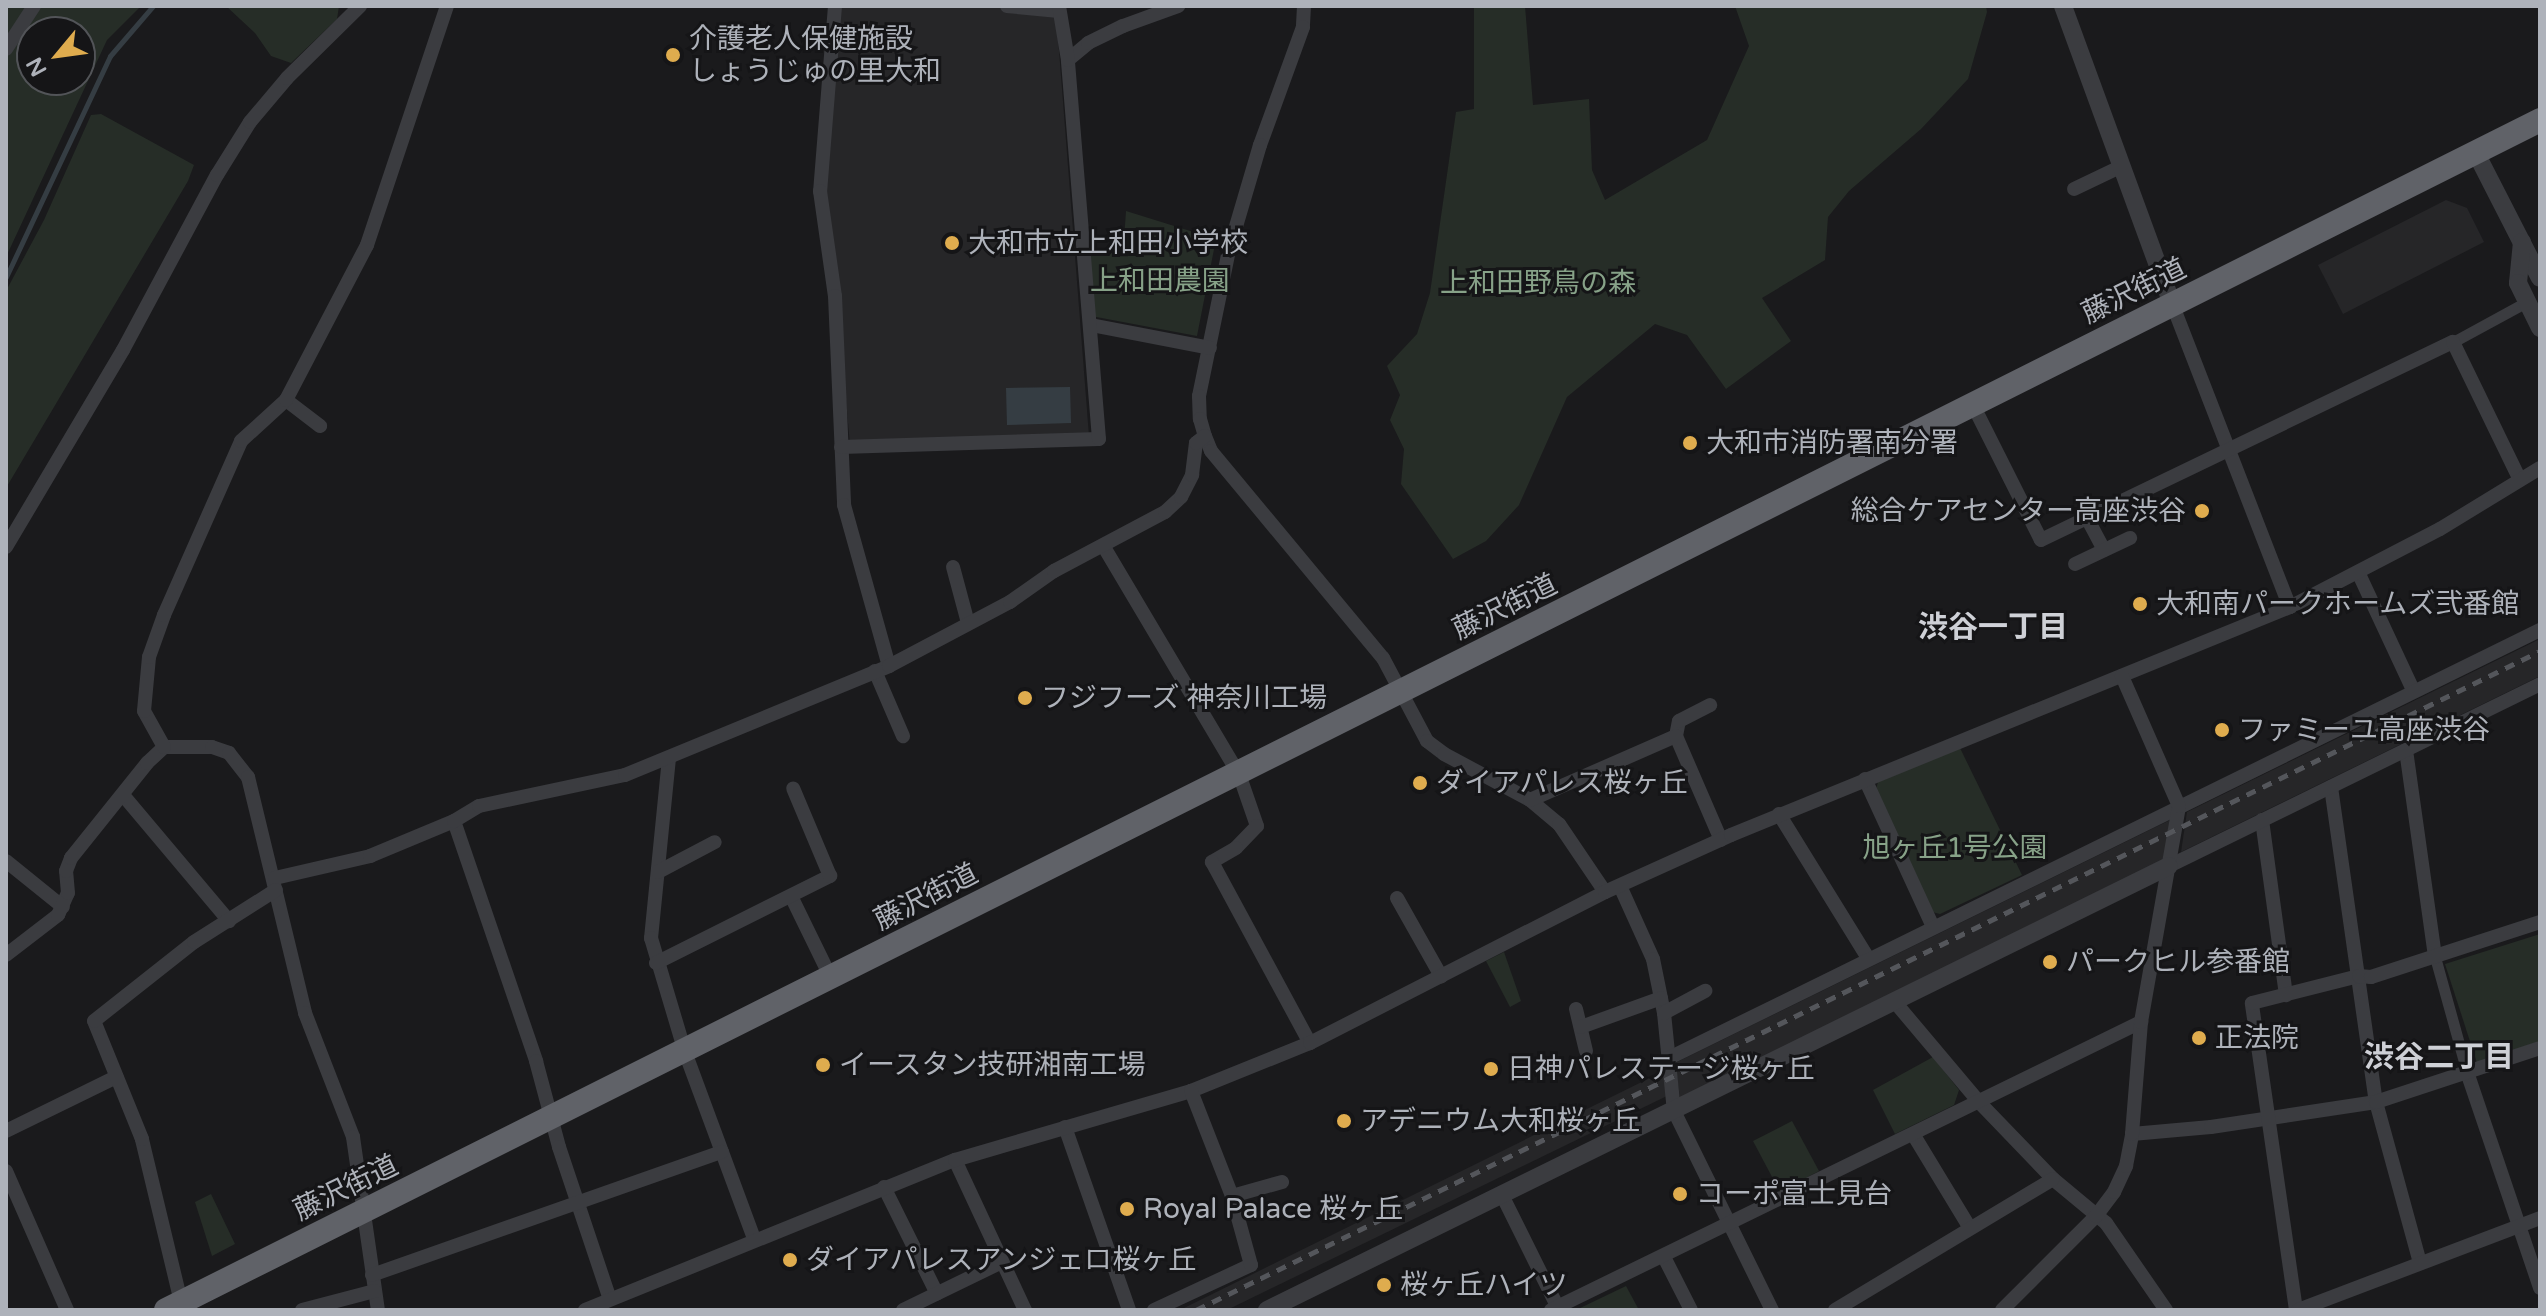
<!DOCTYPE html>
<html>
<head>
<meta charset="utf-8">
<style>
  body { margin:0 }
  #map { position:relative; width:2546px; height:1316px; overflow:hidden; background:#1a1a1c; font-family:"Varela Round","Noto Sans JP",sans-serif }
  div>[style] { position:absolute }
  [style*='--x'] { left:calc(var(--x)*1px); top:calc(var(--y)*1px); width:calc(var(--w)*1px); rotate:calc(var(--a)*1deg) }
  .built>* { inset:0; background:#262628 }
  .green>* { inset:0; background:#262d27 }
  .water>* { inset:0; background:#353d43 }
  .stream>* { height:5px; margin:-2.5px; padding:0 2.5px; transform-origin:2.5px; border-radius:2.5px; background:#353d43 }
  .pedestrian>* { height:11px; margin:-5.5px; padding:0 5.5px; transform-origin:5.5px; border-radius:5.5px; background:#3b3c40 }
  .minor>* { height:14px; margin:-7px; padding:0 7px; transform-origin:7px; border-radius:7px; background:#3b3c40 }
  .tertiary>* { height:18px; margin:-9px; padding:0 9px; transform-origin:9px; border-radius:9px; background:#3b3c40 }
  .trunk>* { height:24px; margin:-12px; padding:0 12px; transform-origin:12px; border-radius:12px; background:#606268 }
  .rail>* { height:5px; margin-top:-2.5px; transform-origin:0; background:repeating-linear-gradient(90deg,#54565b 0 10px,transparent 0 18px) }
  .dots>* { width:22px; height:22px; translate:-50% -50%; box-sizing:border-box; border:4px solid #151517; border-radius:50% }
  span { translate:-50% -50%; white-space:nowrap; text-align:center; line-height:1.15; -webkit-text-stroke:6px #151517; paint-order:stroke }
  .poi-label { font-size:28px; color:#aeb2ba }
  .left { translate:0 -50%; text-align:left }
  .right { translate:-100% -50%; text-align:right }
  .park-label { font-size:28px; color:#87a288 }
  .street-label { font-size:28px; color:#aeb2ba }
  .neighbourhood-label { font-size:30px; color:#ced0d6; font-weight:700 }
  .frame { position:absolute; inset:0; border:8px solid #aeb2ba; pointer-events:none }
  .north { position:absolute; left:16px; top:16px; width:80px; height:80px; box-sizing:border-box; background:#151517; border:2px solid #525458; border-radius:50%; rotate:241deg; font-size:22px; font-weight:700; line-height:32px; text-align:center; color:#aeb2ba }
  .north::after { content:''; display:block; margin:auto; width:28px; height:36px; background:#dfac4e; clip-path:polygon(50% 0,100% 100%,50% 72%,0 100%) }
</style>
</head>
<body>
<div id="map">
  <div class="built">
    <i style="clip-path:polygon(837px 6px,990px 6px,1056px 12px,1089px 436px,850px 445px,837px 296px,822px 190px)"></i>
    <i style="clip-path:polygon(2446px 200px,2467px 208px,2484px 242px,2343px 314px,2318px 265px)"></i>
    <i style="clip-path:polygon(2540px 639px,2540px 676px,2181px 852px,2187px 812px)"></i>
    <i style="clip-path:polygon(2170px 820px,2164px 861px,1680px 1098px,1675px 1063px)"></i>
    <i style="clip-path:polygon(1666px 1070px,1671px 1094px,1227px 1310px,1180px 1310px)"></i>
  </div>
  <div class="green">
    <i style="clip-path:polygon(evenodd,6px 6px,141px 6px,107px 40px,6px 257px,6px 6px,32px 32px,80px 32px,80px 80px,32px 80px,32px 32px)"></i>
    <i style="clip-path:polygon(226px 6px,339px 6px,337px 19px,291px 63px,271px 56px,255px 33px)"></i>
    <i style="clip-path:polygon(1474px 6px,1525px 6px,1533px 105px,1589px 99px,1592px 170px,1605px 200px,1707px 140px,1749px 46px,1735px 6px,1986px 6px,1987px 12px,1968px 79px,1921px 129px,1849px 191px,1828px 217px,1825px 260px,1762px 298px,1791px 341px,1726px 389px,1687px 335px,1655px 324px,1567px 397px,1519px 505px,1486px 541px,1453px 559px,1401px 484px,1404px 449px,1390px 420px,1400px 395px,1387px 366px,1417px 334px,1430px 293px,1456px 112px,1474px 109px)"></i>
    <i style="clip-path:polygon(101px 114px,194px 165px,188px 181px,6px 488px,6px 291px,44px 220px,91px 115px)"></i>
    <i style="clip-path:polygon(1126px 211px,1216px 239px,1197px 336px,1091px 316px,1089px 249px,1123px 254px)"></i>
    <i style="clip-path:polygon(1960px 748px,2022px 875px,1940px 914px,1932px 912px,1876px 789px,1878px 782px)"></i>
    <i style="clip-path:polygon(2540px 934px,2540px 1041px,2477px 1063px,2445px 964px)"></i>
    <i style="clip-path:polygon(1504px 952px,1521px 1001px,1510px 1007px,1486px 961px)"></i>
    <i style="clip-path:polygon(1933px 1057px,1959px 1090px,1954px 1105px,1895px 1134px,1873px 1090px)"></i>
    <i style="clip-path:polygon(1792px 1121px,1819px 1171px,1780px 1192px,1753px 1141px)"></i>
    <i style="clip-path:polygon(211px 1194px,235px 1244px,212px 1256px,195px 1202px)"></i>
    <i style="clip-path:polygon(1626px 1286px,1639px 1310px,1578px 1310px,1578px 1309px)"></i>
  </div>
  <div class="water">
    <i style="clip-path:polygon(1070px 387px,1071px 423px,1007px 425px,1006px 388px)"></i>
  </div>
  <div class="stream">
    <i style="--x:6;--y:277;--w:244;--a:-64.8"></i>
    <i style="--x:110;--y:56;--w:66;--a:-49.3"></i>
  </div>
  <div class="pedestrian">
    <i style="--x:2453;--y:342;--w:75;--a:-28.6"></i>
    <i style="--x:2435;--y:957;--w:119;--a:74.5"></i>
  </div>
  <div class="minor">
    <i style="--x:835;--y:6;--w:186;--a:94.6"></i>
    <i style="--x:820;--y:191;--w:106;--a:81.9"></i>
    <i style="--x:835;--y:296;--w:209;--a:87.5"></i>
    <i style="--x:844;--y:505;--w:167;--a:74.4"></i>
    <i style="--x:1007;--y:6;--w:52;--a:5.5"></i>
    <i style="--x:1304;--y:6;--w:21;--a:93"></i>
    <i style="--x:1303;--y:27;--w:126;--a:110"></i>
    <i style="--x:1260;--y:145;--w:109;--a:106.4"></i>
    <i style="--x:1229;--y:250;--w:149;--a:101.6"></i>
    <i style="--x:1199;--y:396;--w:23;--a:88"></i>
    <i style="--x:1200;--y:419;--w:18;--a:74"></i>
    <i style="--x:1205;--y:436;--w:16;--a:68"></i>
    <i style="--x:1211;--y:451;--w:269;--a:50.3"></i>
    <i style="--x:1383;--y:658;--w:94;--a:62.1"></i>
    <i style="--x:1427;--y:741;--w:21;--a:37"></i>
    <i style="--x:1444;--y:754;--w:98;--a:28.1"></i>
    <i style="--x:1530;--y:800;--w:38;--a:40"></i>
    <i style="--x:1559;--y:824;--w:82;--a:55.9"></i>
    <i style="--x:6;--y:49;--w:51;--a:-56.9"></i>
    <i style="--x:1068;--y:60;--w:26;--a:-40"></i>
    <i style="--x:1088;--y:43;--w:39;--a:-26"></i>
    <i style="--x:1123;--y:26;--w:59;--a:-20"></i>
    <i style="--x:2074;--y:189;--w:51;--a:-25.6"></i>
    <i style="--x:2173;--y:306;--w:323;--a:68.8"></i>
    <i style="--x:1091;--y:325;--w:121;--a:10.9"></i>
    <i style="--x:286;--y:400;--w:43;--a:37.4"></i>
    <i style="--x:1973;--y:405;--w:151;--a:63.3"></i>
    <i style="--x:2041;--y:540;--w:457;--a:-25.7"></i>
    <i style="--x:2453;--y:342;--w:153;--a:64.1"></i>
    <i style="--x:841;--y:447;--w:258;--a:-1.8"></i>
    <i style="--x:1099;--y:439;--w:380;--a:-94.7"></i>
    <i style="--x:1068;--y:60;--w:55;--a:-99.5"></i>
    <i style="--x:2087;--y:518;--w:36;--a:62"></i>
    <i style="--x:6;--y:547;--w:229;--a:-59.3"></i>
    <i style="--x:123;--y:350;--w:199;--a:-61.8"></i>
    <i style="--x:217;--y:175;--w:62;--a:-58.1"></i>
    <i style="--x:250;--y:122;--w:57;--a:-49.9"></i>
    <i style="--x:287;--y:78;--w:103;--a:-44.6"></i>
    <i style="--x:1104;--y:547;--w:264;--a:59.3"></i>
    <i style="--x:1239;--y:774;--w:55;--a:70.9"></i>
    <i style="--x:1257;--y:826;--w:30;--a:134"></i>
    <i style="--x:1236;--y:848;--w:28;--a:150"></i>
    <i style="--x:1212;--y:862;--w:206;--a:61.6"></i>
    <i style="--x:2075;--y:564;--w:61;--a:-25.3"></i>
    <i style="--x:953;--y:567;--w:58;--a:75"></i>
    <i style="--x:2358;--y:572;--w:130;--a:65"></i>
    <i style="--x:875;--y:671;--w:71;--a:66.7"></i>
    <i style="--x:1676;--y:736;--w:15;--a:-79"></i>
    <i style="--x:1679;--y:721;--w:35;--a:-27"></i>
    <i style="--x:164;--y:747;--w:48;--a:0"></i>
    <i style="--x:212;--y:747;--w:18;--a:19"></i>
    <i style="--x:229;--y:753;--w:31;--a:52"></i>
    <i style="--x:248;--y:777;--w:243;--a:76.4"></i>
    <i style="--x:305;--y:1013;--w:133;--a:68.8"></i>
    <i style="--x:353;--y:1137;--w:175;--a:81.8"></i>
    <i style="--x:2406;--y:750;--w:209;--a:82"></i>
    <i style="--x:669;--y:758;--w:181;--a:95.7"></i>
    <i style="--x:651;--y:938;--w:119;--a:73.4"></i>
    <i style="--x:685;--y:1052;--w:199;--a:69.7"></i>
    <i style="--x:1865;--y:779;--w:163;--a:65.3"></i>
    <i style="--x:2331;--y:787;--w:318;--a:81.9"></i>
    <i style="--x:2376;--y:1102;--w:167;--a:74.7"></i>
    <i style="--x:123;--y:795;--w:165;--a:49.9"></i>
    <i style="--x:1530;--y:800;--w:159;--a:-23.7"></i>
    <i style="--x:1676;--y:736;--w:113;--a:66.6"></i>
    <i style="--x:1779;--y:814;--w:169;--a:58.3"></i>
    <i style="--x:2262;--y:820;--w:177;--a:82.2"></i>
    <i style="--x:454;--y:821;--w:254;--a:71.1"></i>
    <i style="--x:536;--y:1061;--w:89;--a:75"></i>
    <i style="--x:559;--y:1147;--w:160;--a:71.5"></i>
    <i style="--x:6;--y:861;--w:73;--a:38.9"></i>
    <i style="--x:2169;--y:866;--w:413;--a:-26.1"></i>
    <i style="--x:658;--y:872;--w:64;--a:-27.8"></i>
    <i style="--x:275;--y:878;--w:98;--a:-13"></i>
    <i style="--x:370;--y:856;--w:91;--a:-22.6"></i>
    <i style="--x:454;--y:821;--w:29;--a:-31"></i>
    <i style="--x:479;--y:806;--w:149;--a:-12"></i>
    <i style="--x:625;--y:775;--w:286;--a:-22.4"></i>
    <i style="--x:889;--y:666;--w:137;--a:-27.9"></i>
    <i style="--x:1010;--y:602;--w:54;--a:-35.2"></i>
    <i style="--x:1054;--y:571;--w:126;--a:-28"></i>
    <i style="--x:1165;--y:512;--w:22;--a:-43"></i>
    <i style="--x:1181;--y:497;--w:25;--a:-63"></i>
    <i style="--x:1192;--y:475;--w:32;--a:-83"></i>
    <i style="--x:1196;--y:443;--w:11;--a:-38"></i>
    <i style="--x:1620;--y:886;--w:80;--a:65.7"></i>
    <i style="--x:1653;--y:959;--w:55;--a:78.5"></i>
    <i style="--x:1664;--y:1013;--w:99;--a:84.2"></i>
    <i style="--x:1674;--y:1111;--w:222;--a:63.8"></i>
    <i style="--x:791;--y:896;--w:91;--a:64"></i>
    <i style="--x:1397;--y:898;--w:90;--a:60.6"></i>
    <i style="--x:6;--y:955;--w:66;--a:-37.6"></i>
    <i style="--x:58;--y:915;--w:24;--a:-66"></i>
    <i style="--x:68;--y:893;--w:22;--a:-95"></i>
    <i style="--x:66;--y:871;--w:14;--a:-69"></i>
    <i style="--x:71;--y:858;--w:122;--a:-51.3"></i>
    <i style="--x:147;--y:763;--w:23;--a:-43"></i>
    <i style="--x:164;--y:747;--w:41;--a:-119.1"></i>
    <i style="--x:144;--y:711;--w:54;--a:-84.7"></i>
    <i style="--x:149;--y:657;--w:45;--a:-70.3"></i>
    <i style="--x:164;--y:615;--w:190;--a:-66.1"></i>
    <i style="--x:241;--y:441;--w:61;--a:-42.3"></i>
    <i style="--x:286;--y:400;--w:175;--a:-62.4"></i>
    <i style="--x:367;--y:245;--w:252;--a:-71.5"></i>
    <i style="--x:656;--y:963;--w:195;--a:-26.6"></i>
    <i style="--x:830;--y:876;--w:95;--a:-112.8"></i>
    <i style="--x:1894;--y:1001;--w:132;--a:49.9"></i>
    <i style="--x:1979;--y:1102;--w:107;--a:46.1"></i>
    <i style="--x:2053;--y:1179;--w:69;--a:39.7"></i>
    <i style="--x:2106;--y:1223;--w:106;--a:55.4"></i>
    <i style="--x:1576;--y:1009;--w:43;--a:76.6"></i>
    <i style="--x:1664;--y:1013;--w:47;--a:-28.2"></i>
    <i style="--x:1581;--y:1027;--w:85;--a:-19.9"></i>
    <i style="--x:1667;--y:1059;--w:973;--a:-26.17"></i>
    <i style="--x:2467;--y:1072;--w:228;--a:71.3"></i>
    <i style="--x:1065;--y:1127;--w:194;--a:70.7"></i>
    <i style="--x:6;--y:1131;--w:123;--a:-26.1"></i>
    <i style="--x:1913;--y:1134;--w:110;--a:58.8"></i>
    <i style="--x:2132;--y:1134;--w:79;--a:-5.1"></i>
    <i style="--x:2211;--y:1127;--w:167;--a:-8.6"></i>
    <i style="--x:2376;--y:1102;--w:173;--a:-18.2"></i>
    <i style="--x:955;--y:1160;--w:166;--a:65"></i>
    <i style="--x:6;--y:1171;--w:152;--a:66.3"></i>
    <i style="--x:884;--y:1187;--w:119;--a:63.6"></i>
    <i style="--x:1502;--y:1195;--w:128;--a:63.6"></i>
    <i style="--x:1232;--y:1196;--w:52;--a:-15.6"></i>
    <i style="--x:1664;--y:1257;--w:59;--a:63"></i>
    <i style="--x:372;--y:1275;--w:371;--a:-19.4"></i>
    <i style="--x:181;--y:1302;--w:168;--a:-103.5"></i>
    <i style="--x:142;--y:1139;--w:127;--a:-112.1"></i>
    <i style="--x:94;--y:1021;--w:127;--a:-38.3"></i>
    <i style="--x:194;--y:942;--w:97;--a:-32.4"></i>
    <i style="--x:302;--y:1310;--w:75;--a:-14.6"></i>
    <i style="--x:585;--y:1310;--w:399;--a:-22.1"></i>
    <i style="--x:955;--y:1160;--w:246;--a:-16.3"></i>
    <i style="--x:1191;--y:1091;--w:128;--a:-22"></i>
    <i style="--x:1310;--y:1043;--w:331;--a:-27.1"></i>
    <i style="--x:1605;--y:892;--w:138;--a:-24.3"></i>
    <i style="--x:1731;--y:835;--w:604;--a:-22.19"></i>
    <i style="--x:2290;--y:607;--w:169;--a:-27.5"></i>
    <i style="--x:2440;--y:529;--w:117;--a:-31.4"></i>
    <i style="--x:903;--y:1310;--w:110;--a:-25.9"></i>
    <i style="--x:1154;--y:1310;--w:107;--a:-24.9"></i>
    <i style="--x:1251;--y:1265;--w:72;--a:-105.4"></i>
    <i style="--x:1232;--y:1196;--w:113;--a:-111.3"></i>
    <i style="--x:1551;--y:1310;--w:657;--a:-26.02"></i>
    <i style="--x:1835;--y:1310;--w:254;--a:-31"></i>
    <i style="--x:2002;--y:1310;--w:133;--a:-45"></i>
    <i style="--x:2096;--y:1216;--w:30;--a:-53"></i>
    <i style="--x:2114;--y:1192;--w:29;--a:-65"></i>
    <i style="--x:2126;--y:1166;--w:33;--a:-79"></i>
    <i style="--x:2132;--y:1134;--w:112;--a:-85.4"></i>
    <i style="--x:2141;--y:1022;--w:219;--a:-80"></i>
    <i style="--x:2179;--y:806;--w:142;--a:-113.7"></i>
    <i style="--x:2296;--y:1310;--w:310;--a:-98.2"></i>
    <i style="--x:2252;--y:1003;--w:110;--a:-14.2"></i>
    <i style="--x:2359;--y:976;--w:12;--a:5"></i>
    <i style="--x:2371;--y:977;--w:178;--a:-18"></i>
    <i style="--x:2298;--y:1310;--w:259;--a:-20.8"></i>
  </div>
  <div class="tertiary">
    <i style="--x:2063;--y:6;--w:320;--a:69.9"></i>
    <i style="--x:2476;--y:153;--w:140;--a:62.9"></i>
    <i style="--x:2522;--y:242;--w:41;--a:95.6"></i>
    <i style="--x:2518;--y:283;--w:50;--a:63.9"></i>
    <i style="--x:1267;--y:1310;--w:1005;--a:-26.21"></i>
  </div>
  <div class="trunk">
    <i style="--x:166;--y:1310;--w:2656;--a:-26.62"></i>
  </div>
  <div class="rail">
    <i style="--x:1196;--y:1310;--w:1497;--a:-26.12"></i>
  </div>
  <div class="dots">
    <i style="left:673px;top:55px;background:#dfac4e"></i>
    <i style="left:952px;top:243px;background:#dfac4e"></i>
    <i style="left:1690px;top:443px;background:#dfac4e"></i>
    <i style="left:2202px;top:511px;background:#dfac4e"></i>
    <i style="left:2140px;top:604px;background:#dfac4e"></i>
    <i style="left:1025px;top:698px;background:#dfac4e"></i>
    <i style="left:2222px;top:730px;background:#dfac4e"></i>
    <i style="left:1420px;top:783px;background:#dfac4e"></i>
    <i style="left:2050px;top:962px;background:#dfac4e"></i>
    <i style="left:2199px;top:1038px;background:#dfac4e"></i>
    <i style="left:823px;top:1065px;background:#dfac4e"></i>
    <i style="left:1491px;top:1069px;background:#dfac4e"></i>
    <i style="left:1344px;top:1121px;background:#dfac4e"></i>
    <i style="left:1680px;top:1194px;background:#dfac4e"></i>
    <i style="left:1127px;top:1209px;background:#dfac4e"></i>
    <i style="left:790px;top:1260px;background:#dfac4e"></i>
    <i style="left:1384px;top:1285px;background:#dfac4e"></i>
  </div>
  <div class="poi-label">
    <span class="left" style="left:689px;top:55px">介護老人保健施設<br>しょうじゅの里大和</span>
    <span class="left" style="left:968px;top:243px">大和市立上和田小学校</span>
    <span class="left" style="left:1706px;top:443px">大和市消防署南分署</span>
    <span class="right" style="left:2186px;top:511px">総合ケアセンター高座渋谷</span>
    <span class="left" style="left:2156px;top:604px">大和南パークホームズ弐番館</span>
    <span class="left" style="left:1041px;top:698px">フジフーズ 神奈川工場</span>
    <span class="left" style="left:2238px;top:730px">ファミーユ高座渋谷</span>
    <span class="left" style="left:1436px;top:783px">ダイアパレス桜ヶ丘</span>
    <span class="left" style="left:2066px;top:962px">パークヒル参番館</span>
    <span class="left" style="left:2215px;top:1038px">正法院</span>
    <span class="left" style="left:839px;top:1065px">イースタン技研湘南工場</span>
    <span class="left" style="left:1507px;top:1069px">日神パレステージ桜ヶ丘</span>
    <span class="left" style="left:1360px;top:1121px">アデニウム大和桜ヶ丘</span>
    <span class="left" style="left:1696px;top:1194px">コーポ富士見台</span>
    <span class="left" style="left:1143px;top:1209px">Royal Palace 桜ヶ丘</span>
    <span class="left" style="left:806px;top:1260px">ダイアパレスアンジェロ桜ヶ丘</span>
    <span class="left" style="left:1400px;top:1285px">桜ヶ丘ハイツ</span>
  </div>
  <div class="park-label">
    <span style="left:1160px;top:281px">上和田農園</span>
    <span style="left:1538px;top:283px">上和田野鳥の森</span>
    <span style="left:1955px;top:848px">旭ヶ丘1号公園</span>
  </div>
  <div class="street-label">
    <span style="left:2134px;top:291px;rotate:-26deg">藤沢街道</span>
    <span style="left:1505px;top:607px;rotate:-26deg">藤沢街道</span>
    <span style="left:926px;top:897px;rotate:-27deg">藤沢街道</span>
    <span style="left:346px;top:1188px;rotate:-26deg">藤沢街道</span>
  </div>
  <div class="neighbourhood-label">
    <span style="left:1993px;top:628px">渋谷一丁目</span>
    <span style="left:2439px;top:1058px">渋谷二丁目</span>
  </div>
  <div class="frame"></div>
  <div class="north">N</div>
</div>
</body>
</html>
